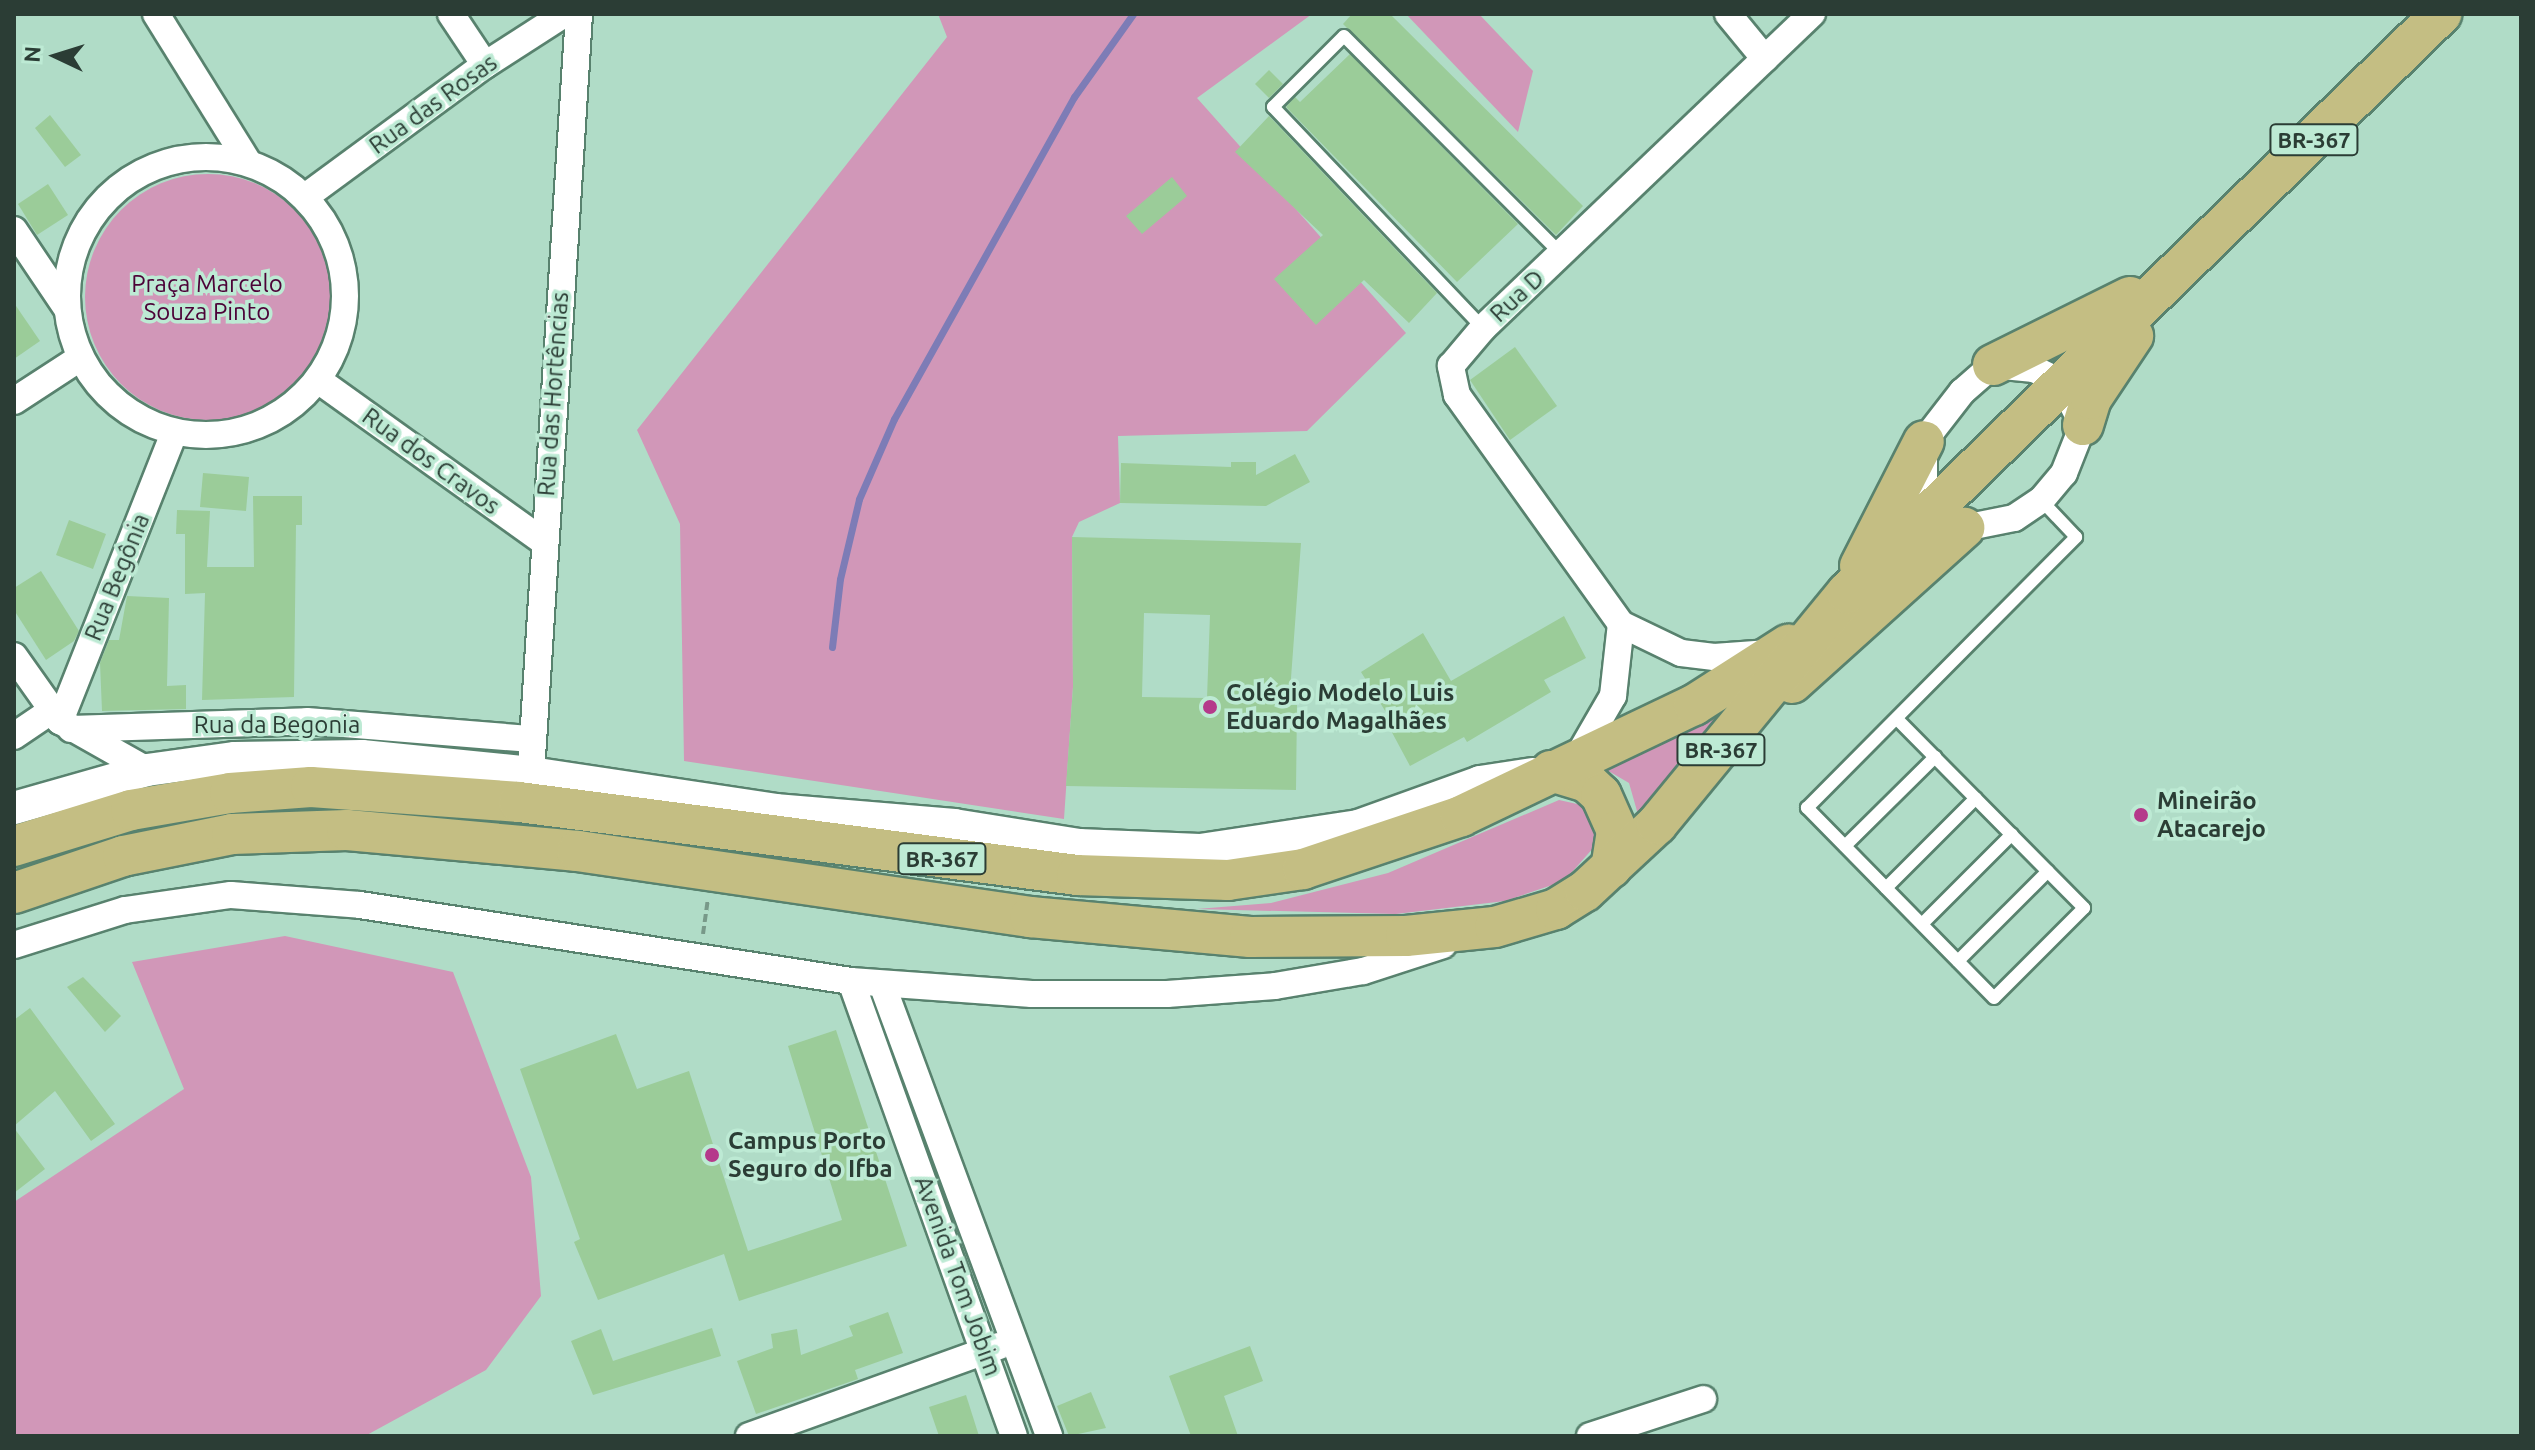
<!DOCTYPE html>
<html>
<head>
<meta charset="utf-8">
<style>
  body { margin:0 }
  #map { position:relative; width:2535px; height:1450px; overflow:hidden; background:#b0dcc7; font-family:Ubuntu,sans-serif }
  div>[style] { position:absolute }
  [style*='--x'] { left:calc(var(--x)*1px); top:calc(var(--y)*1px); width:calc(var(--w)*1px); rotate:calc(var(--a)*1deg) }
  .green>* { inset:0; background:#d197b8 }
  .round { border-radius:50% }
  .stream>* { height:7px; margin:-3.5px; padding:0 3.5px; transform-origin:3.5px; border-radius:3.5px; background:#7d7cb6 }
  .building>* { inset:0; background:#9bcc99 }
  .path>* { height:4px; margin-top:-2px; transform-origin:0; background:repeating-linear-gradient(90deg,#789989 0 8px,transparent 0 12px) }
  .roads { filter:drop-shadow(2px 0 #58826e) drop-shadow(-2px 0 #58826e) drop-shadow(0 2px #58826e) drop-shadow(0 -2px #58826e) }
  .service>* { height:12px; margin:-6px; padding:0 6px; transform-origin:6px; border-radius:6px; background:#fff }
  .minor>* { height:26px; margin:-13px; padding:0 13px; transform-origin:13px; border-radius:13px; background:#fff }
  .minor>.ring { margin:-13px; padding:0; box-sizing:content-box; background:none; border:26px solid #fff; border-radius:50% }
  .tertiary>* { height:32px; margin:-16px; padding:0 16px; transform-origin:16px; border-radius:16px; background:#fff }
  .primary>* { height:40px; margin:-20px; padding:0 20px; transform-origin:20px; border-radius:20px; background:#c4be83 }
  .dots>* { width:22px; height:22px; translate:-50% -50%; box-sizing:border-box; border:4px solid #bdead4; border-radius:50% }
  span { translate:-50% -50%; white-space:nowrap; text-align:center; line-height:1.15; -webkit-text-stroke:7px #bdead4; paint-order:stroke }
  .shield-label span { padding:2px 6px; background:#bdead4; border:2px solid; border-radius:6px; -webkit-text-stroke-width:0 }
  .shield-label { font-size:22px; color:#2b3d35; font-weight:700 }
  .street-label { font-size:24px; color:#2b3d35 }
  .park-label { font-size:24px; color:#4c0237 }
  .poi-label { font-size:24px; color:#2b3d35; font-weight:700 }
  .left { translate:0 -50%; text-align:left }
  .frame { position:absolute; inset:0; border:16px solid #2b3d35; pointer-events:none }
  .north { position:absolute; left:16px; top:16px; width:80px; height:80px; -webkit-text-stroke:6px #bdead4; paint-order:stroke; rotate:274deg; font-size:22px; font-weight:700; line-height:32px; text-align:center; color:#2b3d35 }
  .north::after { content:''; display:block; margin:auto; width:28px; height:36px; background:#2b3d35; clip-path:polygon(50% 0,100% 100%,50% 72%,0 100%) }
</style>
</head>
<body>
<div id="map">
  <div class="green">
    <i style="clip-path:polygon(938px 14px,1312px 14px,1197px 98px,1406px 333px,1307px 431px,1118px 436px,1120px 503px,1079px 522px,1072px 537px,1073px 687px,1064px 819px,684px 761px,680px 524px,637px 430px,947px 37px)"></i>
    <i style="clip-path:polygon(1406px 14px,1479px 14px,1533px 71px,1518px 132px)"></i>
    <i class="round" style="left:85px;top:174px;width:246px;height:246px"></i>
    <i style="clip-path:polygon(1737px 705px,1639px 818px,1629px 783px,1600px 766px)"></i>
    <i style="clip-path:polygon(1559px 800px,1586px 806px,1597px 826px,1595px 846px,1564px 881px,1505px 901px,1396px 914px,1197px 909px,1271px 903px,1388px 873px)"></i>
    <i style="clip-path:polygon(285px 936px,453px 972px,531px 1177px,541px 1296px,486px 1370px,365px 1436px,14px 1436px,14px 1202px,184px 1089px,132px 962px)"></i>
  </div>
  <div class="stream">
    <i style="--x:832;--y:647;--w:68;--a:-83.3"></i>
    <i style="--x:840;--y:579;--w:82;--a:-76.6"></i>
    <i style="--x:859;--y:499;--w:87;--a:-66.4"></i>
    <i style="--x:894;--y:419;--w:369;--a:-60.8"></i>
    <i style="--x:1074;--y:97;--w:102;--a:-54.6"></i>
  </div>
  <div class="building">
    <i style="clip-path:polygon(1352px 14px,1390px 14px,1583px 206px,1556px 235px,1343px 24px)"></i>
    <i style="clip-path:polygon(1350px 54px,1518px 224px,1457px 282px,1286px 107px,1295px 97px,1300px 102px)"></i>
    <i style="clip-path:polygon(1269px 70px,1283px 84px,1269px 98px,1255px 84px)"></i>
    <i style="clip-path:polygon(50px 115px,81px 155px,65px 167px,35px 128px)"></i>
    <i style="clip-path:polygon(1269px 116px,1437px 293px,1409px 323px,1364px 280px,1316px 325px,1274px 279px,1323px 235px,1235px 152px)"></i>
    <i style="clip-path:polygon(1172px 177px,1187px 196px,1142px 234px,1126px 216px)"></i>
    <i style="clip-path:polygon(48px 184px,68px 215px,37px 235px,18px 204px)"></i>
    <i style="clip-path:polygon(14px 303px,40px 341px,14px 359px)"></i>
    <i style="clip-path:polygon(1515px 347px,1557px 406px,1510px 440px,1470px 380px)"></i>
    <i style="clip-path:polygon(1295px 454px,1310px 482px,1266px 506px,1120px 503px,1121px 463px,1231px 467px,1231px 462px,1256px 462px,1256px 475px)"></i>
    <i style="clip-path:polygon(203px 473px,249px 477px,246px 511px,200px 507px)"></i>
    <i style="clip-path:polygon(253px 496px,302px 496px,302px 525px,296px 525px,294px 697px,202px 700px,205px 593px,185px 594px,185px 534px,176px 534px,177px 510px,210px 511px,207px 567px,254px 567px)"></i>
    <i style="clip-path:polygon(69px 520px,106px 534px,93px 569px,56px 555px)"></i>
    <i style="clip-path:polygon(evenodd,1072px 537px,1301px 543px,1289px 705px,1297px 705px,1296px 790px,1066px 786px,1073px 687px,1072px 537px,1144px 613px,1210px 615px,1207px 698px,1142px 697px,1144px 613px)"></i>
    <i style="clip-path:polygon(41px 571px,79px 631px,74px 641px,46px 660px,14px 610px,14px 588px)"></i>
    <i style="clip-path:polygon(127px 596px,169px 598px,167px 686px,186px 685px,186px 709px,102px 711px,100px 663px,109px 640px,119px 640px)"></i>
    <i style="clip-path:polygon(1564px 616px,1586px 658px,1544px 680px,1551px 692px,1467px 742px,1464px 737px,1410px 766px,1388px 725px,1392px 722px,1361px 672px,1423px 633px,1451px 681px)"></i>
    <i style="clip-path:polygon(83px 977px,121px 1016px,105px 1032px,67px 987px)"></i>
    <i style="clip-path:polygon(30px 1008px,115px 1124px,91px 1141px,55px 1091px,14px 1126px,14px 1020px)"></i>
    <i style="clip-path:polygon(836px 1030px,907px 1246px,739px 1301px,724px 1254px,598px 1300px,574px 1242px,580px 1239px,520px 1069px,616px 1034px,637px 1089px,689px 1071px,748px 1251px,842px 1220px,788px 1046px)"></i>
    <i style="clip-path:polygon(14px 1128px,45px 1169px,14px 1193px)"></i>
    <i style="clip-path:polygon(888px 1312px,903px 1353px,855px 1370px,858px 1379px,756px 1414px,737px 1361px,773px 1348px,771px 1334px,797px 1329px,801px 1355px,853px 1336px,849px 1326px)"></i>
    <i style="clip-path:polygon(712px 1328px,721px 1356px,593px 1395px,571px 1341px,601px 1329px,613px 1361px)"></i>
    <i style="clip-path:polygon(1250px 1346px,1263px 1381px,1224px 1396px,1238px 1436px,1191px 1436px,1169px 1376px)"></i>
    <i style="clip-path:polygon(1091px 1392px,1106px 1428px,1069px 1436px,1057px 1406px)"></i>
    <i style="clip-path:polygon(966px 1395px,979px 1436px,939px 1436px,929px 1407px)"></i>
  </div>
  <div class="path">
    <i style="--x:703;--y:934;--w:35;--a:-82"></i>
  </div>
  <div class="roads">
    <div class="service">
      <i style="--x:1483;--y:328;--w:305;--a:-133.5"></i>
      <i style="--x:1273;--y:107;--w:100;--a:-45"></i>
      <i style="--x:1344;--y:36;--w:308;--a:45.1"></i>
      <i style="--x:1897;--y:719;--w:266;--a:45.3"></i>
      <i style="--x:2084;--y:908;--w:127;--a:135"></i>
      <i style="--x:1994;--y:998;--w:267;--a:-134.5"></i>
      <i style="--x:1807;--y:808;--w:382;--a:-45.2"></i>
      <i style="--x:2076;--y:537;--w:51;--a:-133.4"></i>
      <i style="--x:1845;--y:846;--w:127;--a:-44.7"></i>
      <i style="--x:1886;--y:888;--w:127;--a:-45"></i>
      <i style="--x:1922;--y:924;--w:127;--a:-45"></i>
      <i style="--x:1958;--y:961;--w:127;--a:-45"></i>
    </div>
    <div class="minor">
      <i style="--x:156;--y:14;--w:174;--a:58.1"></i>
      <i style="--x:451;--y:14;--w:61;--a:56.3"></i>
      <i style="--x:1728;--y:14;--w:58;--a:50.6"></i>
      <i class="ring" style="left:67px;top:157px;width:252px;height:252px"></i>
      <i style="--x:305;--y:197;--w:223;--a:-36.3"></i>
      <i style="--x:485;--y:65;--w:94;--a:-32.8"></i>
      <i style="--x:14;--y:230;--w:95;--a:56.1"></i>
      <i style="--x:1993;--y:365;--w:41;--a:5.6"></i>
      <i style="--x:2034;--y:369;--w:30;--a:26"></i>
      <i style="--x:2061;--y:382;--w:48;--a:62.9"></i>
      <i style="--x:2083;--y:425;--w:52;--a:111.6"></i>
      <i style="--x:2064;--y:473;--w:35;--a:130"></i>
      <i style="--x:2041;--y:500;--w:32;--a:146"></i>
      <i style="--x:2014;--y:518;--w:51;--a:168.7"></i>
      <i style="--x:1964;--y:528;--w:20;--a:-160"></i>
      <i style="--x:1945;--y:521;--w:33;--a:-129"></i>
      <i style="--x:1924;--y:495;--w:54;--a:-90"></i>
      <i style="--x:1924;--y:441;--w:62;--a:-52.2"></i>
      <i style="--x:1962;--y:392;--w:41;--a:-41.1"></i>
      <i style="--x:318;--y:380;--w:277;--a:35.6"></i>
      <i style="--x:14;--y:401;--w:79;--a:-33.1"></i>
      <i style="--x:1769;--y:653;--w:55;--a:175.8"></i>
      <i style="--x:1714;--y:657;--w:33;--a:-173"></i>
      <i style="--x:1681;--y:653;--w:67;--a:-154.2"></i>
      <i style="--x:1621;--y:624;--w:282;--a:-125.6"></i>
      <i style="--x:1457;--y:395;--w:30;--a:-102"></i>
      <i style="--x:1451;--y:366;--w:50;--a:-49.9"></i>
      <i style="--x:1483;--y:328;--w:455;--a:-43.7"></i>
      <i style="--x:14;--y:656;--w:80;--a:54.7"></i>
      <i style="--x:60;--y:721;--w:100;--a:29.4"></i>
      <i style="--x:60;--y:721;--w:310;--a:-68.4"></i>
      <i style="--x:71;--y:729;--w:236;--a:-1.9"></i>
      <i style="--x:307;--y:721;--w:226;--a:4.6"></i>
      <i style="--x:14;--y:736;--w:45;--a:-34"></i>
      <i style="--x:1577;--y:758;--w:72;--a:-59.9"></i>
      <i style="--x:1613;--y:696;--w:72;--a:-83.7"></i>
      <i style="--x:531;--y:773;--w:761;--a:-86.38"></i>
      <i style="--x:14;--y:945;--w:116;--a:-17.5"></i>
      <i style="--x:125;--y:910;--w:107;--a:-8.1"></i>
      <i style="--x:231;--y:895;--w:129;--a:4.4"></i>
      <i style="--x:360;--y:905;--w:497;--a:8.8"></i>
      <i style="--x:851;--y:981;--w:181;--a:4.1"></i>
      <i style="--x:1032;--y:994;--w:135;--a:0"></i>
      <i style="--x:1167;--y:994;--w:108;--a:-4.2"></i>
      <i style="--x:1275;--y:986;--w:89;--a:-9.7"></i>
      <i style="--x:1363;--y:971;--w:84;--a:-18"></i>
      <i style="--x:851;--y:981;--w:483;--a:70.3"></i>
      <i style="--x:882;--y:984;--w:482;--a:69.7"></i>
      <i style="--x:749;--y:1436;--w:266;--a:-19.8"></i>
      <i style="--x:1590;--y:1436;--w:119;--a:-18.1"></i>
    </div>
    <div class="tertiary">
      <i style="--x:14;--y:808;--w:138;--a:-15.9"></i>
      <i style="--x:147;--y:770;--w:89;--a:-7.8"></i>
      <i style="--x:235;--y:758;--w:127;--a:-0.9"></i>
      <i style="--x:362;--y:756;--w:170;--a:5.7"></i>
      <i style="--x:531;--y:773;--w:247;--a:8.6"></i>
      <i style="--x:775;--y:810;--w:180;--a:4.8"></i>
      <i style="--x:954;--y:825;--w:127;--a:9.1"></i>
      <i style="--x:1079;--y:845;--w:121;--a:2.4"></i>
      <i style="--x:1200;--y:850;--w:160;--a:-8.6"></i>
      <i style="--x:1358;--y:826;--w:130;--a:-19.8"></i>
      <i style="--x:1480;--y:782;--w:53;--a:-8.7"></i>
    </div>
    <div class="primary">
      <i style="--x:1993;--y:365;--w:153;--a:-26.4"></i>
      <i style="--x:2083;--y:425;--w:27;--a:-73"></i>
      <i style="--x:2091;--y:399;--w:76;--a:-56.3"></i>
      <i style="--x:1860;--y:566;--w:140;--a:-62.9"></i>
      <i style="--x:1792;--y:683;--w:232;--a:-42"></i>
      <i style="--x:1551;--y:771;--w:38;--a:17"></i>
      <i style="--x:1587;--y:782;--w:19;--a:43"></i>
      <i style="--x:1601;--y:795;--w:39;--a:66"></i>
      <i style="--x:1617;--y:831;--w:37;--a:99"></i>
      <i style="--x:14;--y:846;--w:122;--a:-17.1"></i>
      <i style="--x:131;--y:810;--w:100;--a:-9.7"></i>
      <i style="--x:230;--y:793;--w:81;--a:-4.2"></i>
      <i style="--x:311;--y:787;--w:209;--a:4.1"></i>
      <i style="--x:519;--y:802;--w:563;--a:7.45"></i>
      <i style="--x:1077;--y:875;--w:151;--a:1.9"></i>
      <i style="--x:1228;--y:880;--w:76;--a:-8.3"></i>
      <i style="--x:1303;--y:869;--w:167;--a:-18.5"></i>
      <i style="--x:1461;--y:816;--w:258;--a:-25.5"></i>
      <i style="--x:1694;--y:705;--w:112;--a:-32.6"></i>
      <i style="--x:14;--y:893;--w:115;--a:-18.7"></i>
      <i style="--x:123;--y:856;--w:111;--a:-11.4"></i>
      <i style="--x:232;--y:834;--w:115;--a:-2"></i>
      <i style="--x:347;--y:830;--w:232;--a:5.2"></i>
      <i style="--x:578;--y:851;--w:457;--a:8.3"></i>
      <i style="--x:1030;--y:917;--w:221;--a:5.2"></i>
      <i style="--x:1250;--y:937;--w:156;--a:-0.4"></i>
      <i style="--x:1406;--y:936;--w:89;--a:-5.8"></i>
      <i style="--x:1495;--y:927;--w:64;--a:-16.4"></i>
      <i style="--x:1556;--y:909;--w:34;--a:-32"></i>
      <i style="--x:1585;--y:891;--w:98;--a:-42.9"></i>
      <i style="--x:1657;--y:824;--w:299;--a:-50.6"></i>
      <i style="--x:1847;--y:593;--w:830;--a:-44.27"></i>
    </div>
  </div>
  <div class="dots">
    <i style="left:1210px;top:707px;background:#b53a8b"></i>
    <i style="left:2141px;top:815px;background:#b53a8b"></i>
    <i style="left:712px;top:1155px;background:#b53a8b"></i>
  </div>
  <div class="shield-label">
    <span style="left:2314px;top:140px">BR-367</span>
    <span style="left:1721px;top:750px">BR-367</span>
    <span style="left:942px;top:859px">BR-367</span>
  </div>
  <div class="street-label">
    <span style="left:433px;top:104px;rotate:-36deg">Rua das Rosas</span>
    <span style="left:1517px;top:296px;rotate:-43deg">Rua D</span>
    <span style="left:553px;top:394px;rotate:-86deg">Rua das Hortências</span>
    <span style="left:431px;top:461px;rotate:36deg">Rua dos Cravos</span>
    <span style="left:117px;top:577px;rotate:-68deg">Rua Begônia</span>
    <span style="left:277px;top:725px">Rua da Begonia</span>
    <span style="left:958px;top:1276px;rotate:70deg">Avenida Tom Jobim</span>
  </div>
  <div class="park-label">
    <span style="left:207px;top:298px">Praça Marcelo<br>Souza Pinto</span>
  </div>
  <div class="poi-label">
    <span class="left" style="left:1226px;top:707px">Colégio Modelo Luis<br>Eduardo Magalhães</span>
    <span class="left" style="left:2157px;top:815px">Mineirão<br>Atacarejo</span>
    <span class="left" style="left:728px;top:1155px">Campus Porto<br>Seguro do Ifba</span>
  </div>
  <div class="frame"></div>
  <div class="north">N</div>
</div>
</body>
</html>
